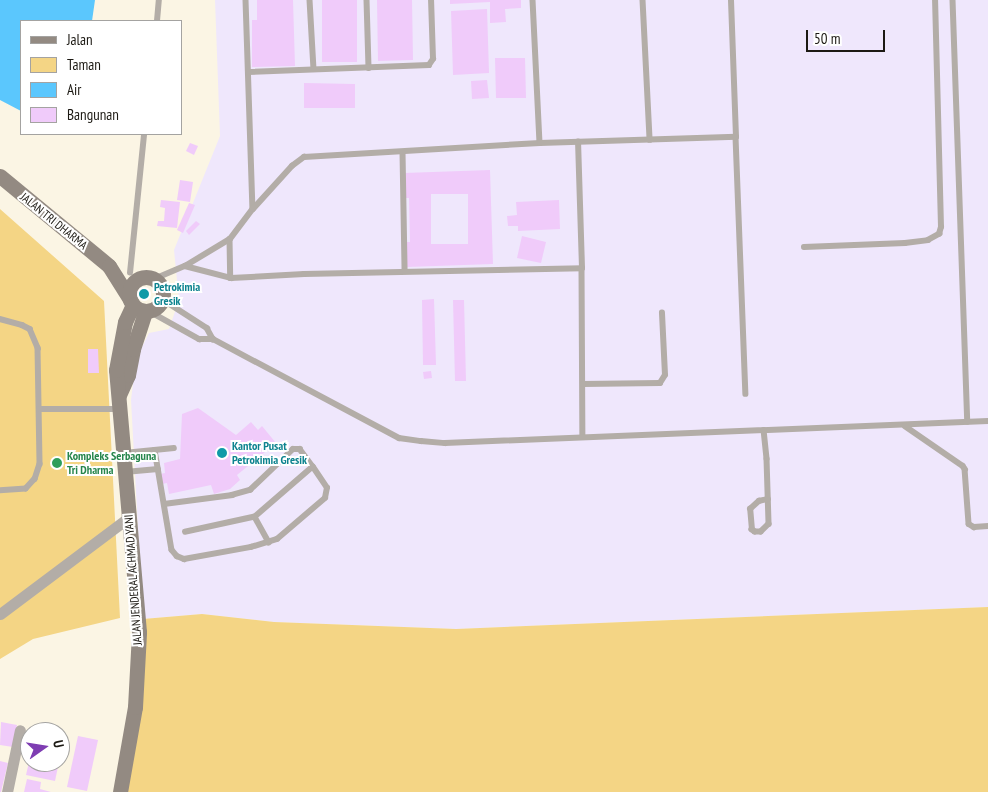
<!DOCTYPE html>
<html>
<head>
<meta charset="utf-8">
<style>
  body { margin:0 }
  #map { position:relative; width:988px; height:792px; overflow:hidden; background:#fbf5e4; font-family:"PT Sans Narrow",sans-serif }
  div>[style] { position:absolute }
  [style*='--x'] { left:calc(var(--x)*1px); top:calc(var(--y)*1px); width:calc(var(--w)*1px); rotate:calc(var(--a)*1deg) }
  .industrial>* { inset:0; background:#efe7fc }
  .green>* { inset:0; background:#f4d585 }
  .water>* { inset:0; background:#5bc7fd }
  .building>* { inset:0; background:#f0cbfa }
  .lane>* { height:5.5px; margin:-2.75px; padding:0 2.75px; transform-origin:2.75px; border-radius:2.75px; background:#b3ada7 }
  .street>* { height:11px; margin:-5.5px; padding:0 5.5px; transform-origin:5.5px; border-radius:5.5px; background:#b3ada7 }
  .secondary>* { height:15px; margin:-7.5px; padding:0 7.5px; transform-origin:7.5px; border-radius:7.5px; background:#938a82 }
  .secondary>.ring { margin:-7.5px; padding:0; box-sizing:content-box; background:none; border:15px solid #938a82; border-radius:50% }
  .dots>* { width:14px; height:14px; translate:-50% -50%; box-sizing:border-box; border:2px solid #fff; border-radius:50% }
  span { translate:-50% -50%; white-space:nowrap; text-align:center; line-height:1.15; -webkit-text-stroke:4px #fff; paint-order:stroke }
  .street-label { font-size:12px; color:#1c1913 }
  .culture-label { font-size:12px; color:#0d838f; font-weight:700 }
  .left { translate:0 -50%; text-align:left }
  .leisure-label { font-size:12px; color:#27864d; font-weight:700 }
  .legend { position:absolute; left:20px; top:20px; width:162px; height:115px; box-sizing:border-box; background:#fff; border:1px solid #a4a3a1; margin:0; padding:6px 9px; list-style:none; font-size:15px; color:#1c1913 }
  .legend li { display:flex; align-items:center; gap:10px; height:25px }
  .legend b { width:25px; border:1px solid #a4a3a1 }
  .north { position:absolute; left:20px; top:722px; width:50px; height:50px; box-sizing:border-box; background:#fff; border:1px solid #a4a3a1; border-radius:50%; rotate:77deg; font-size:14px; font-weight:700; line-height:20px; text-align:center; color:#1c1913 }
  .north::after { content:''; display:block; margin:auto; width:18px; height:22px; background:#7e3db2; clip-path:polygon(50% 0,100% 100%,50% 72%,0 100%) }
  .scale { position:absolute; left:806px; top:30px; width:79px; height:22px; box-sizing:border-box; border:2px solid #1c1913; border-top:0; padding-left:6px; font-size:15px; line-height:18px; white-space:nowrap; color:#1c1913; -webkit-text-stroke:4px #fff; paint-order:stroke }
</style>
</head>
<body>
<div id="map">
  <div class="industrial">
    <i style="clip-path:polygon(215px 0,988px 0,988px 607px,456px 629px,274px 622px,202px 614px,143px 619px,131px 400px,136px 359px,149px 333px,169px 329px,179px 300px,174px 250px,220px 136px)"></i>
  </div>
  <div class="green">
    <i style="clip-path:polygon(0 209px,104px 301px,120px 618px,33px 639px,0 659px)"></i>
    <i style="clip-path:polygon(988px 607px,988px 792px,127px 792px,143px 619px,202px 614px,274px 622px,456px 629px)"></i>
  </div>
  <div class="water">
    <i style="clip-path:polygon(0 0,95px 0,92px 21px,21px 21px,21px 111px,0 100px)"></i>
  </div>
  <div class="building">
    <i style="clip-path:polygon(257px 0,293px 0,295px 66px,252px 67px,252px 20px,257px 20px)"></i>
    <i style="clip-path:polygon(322px 0,357px 0,357px 62px,322px 62px)"></i>
    <i style="clip-path:polygon(377px 0,412px 0,413px 60px,378px 61px)"></i>
    <i style="clip-path:polygon(450px 0,521px 0,521px 8px,505px 9px,506px 22px,490px 23px,490px 2px,450px 4px)"></i>
    <i style="clip-path:polygon(487px 9px,489px 73px,453px 75px,451px 11px)"></i>
    <i style="clip-path:polygon(495px 58px,525px 58px,526px 98px,496px 98px)"></i>
    <i style="clip-path:polygon(487px 80px,489px 98px,472px 99px,471px 81px)"></i>
    <i style="clip-path:polygon(304px 83px,355px 84px,355px 108px,304px 108px)"></i>
    <i style="clip-path:polygon(190px 143px,198px 146px,194px 155px,186px 151px)"></i>
    <i style="clip-path:polygon(evenodd,490px 170px,493px 264px,407px 267px,407px 242px,410px 242px,409px 198px,405px 198px,404px 173px,490px 170px,431px 194px,468px 194px,468px 244px,431px 244px,431px 194px)"></i>
    <i style="clip-path:polygon(180px 180px,193px 182px,190px 202px,177px 200px)"></i>
    <i style="clip-path:polygon(161px 200px,180px 202px,177px 228px,157px 226px,158px 221px,164px 221px,165px 208px,160px 207px)"></i>
    <i style="clip-path:polygon(559px 200px,560px 229px,518px 231px,518px 226px,508px 226px,507px 216px,517px 215px,516px 202px)"></i>
    <i style="clip-path:polygon(189px 203px,195px 205px,183px 233px,177px 230px)"></i>
    <i style="clip-path:polygon(196px 221px,200px 224px,189px 235px,186px 231px)"></i>
    <i style="clip-path:polygon(522px 236px,546px 242px,541px 263px,517px 258px)"></i>
    <i style="clip-path:polygon(434px 299px,436px 365px,423px 365px,422px 300px)"></i>
    <i style="clip-path:polygon(453px 300px,464px 300px,466px 381px,455px 381px)"></i>
    <i style="clip-path:polygon(88px 349px,98px 349px,99px 373px,88px 373px)"></i>
    <i style="clip-path:polygon(431px 371px,432px 378px,424px 379px,423px 372px)"></i>
    <i style="clip-path:polygon(198px 408px,236px 435px,251px 422px,258px 430px,262px 426px,276px 443px,237px 475px,240px 480px,230px 489px,214px 494px,211px 485px,169px 494px,167px 483px,162px 484px,160px 474px,165px 473px,164px 463px,180px 459px,182px 414px)"></i>
    <i style="clip-path:polygon(1px 722px,17px 725px,13px 747px,0 745px)"></i>
    <i style="clip-path:polygon(78px 736px,98px 740px,87px 791px,67px 787px)"></i>
    <i style="clip-path:polygon(0 761px,8px 763px,1px 792px,0 792px)"></i>
    <i style="clip-path:polygon(29px 762px,59px 762px,55px 781px,26px 775px)"></i>
    <i style="clip-path:polygon(27px 779px,41px 782px,40px 789px,51px 792px,24px 792px)"></i>
  </div>
  <div class="lane">
    <i style="--x:246;--y:0;--w:209;--a:88.1"></i>
    <i style="--x:310;--y:0;--w:69;--a:86.7"></i>
    <i style="--x:367;--y:0;--w:68;--a:88.3"></i>
    <i style="--x:533;--y:0;--w:143;--a:87.2"></i>
    <i style="--x:643;--y:0;--w:140;--a:87.1"></i>
    <i style="--x:953;--y:0;--w:422;--a:88"></i>
    <i style="--x:157;--y:21;--w:21;--a:-85"></i>
    <i style="--x:248;--y:72;--w:181;--a:-2.2"></i>
    <i style="--x:429;--y:65;--w:7;--a:-56"></i>
    <i style="--x:433;--y:59;--w:59;--a:-91.9"></i>
    <i style="--x:736;--y:137;--w:257;--a:87.8"></i>
    <i style="--x:403;--y:152;--w:119;--a:89"></i>
    <i style="--x:230;--y:239;--w:39;--a:89"></i>
    <i style="--x:804;--y:247;--w:101;--a:-2.3"></i>
    <i style="--x:905;--y:243;--w:23;--a:-7"></i>
    <i style="--x:928;--y:240;--w:13;--a:-29"></i>
    <i style="--x:939;--y:234;--w:7;--a:-74"></i>
    <i style="--x:941;--y:227;--w:227;--a:-91.5"></i>
    <i style="--x:185;--y:266;--w:48;--a:14.6"></i>
    <i style="--x:231;--y:278;--w:73;--a:-3.1"></i>
    <i style="--x:304;--y:274;--w:278;--a:-1.2"></i>
    <i style="--x:582;--y:268;--w:126;--a:-91.8"></i>
    <i style="--x:582;--y:268;--w:169;--a:89.7"></i>
    <i style="--x:130;--y:273;--w:140;--a:-84.2"></i>
    <i style="--x:154;--y:279;--w:34;--a:-23"></i>
    <i style="--x:185;--y:266;--w:52;--a:-31"></i>
    <i style="--x:230;--y:239;--w:38;--a:-53"></i>
    <i style="--x:253;--y:209;--w:58;--a:-47.8"></i>
    <i style="--x:292;--y:166;--w:15;--a:-37"></i>
    <i style="--x:304;--y:157;--w:236;--a:-3.4"></i>
    <i style="--x:540;--y:143;--w:196;--a:-1.8"></i>
    <i style="--x:736;--y:137;--w:137;--a:-92.1"></i>
    <i style="--x:162;--y:299;--w:54;--a:32.8"></i>
    <i style="--x:207;--y:328;--w:13;--a:61"></i>
    <i style="--x:147;--y:310;--w:60;--a:29.1"></i>
    <i style="--x:199;--y:339;--w:14;--a:0"></i>
    <i style="--x:213;--y:339;--w:211;--a:28"></i>
    <i style="--x:399;--y:438;--w:22;--a:8"></i>
    <i style="--x:421;--y:441;--w:24;--a:5"></i>
    <i style="--x:445;--y:443;--w:543;--a:-2.32"></i>
    <i style="--x:0;--y:319;--w:23;--a:15"></i>
    <i style="--x:22;--y:325;--w:9;--a:27"></i>
    <i style="--x:30;--y:329;--w:21;--a:67"></i>
    <i style="--x:38;--y:348;--w:116;--a:89"></i>
    <i style="--x:40;--y:464;--w:16;--a:108"></i>
    <i style="--x:35;--y:479;--w:13;--a:132"></i>
    <i style="--x:26;--y:489;--w:26;--a:176"></i>
    <i style="--x:583;--y:384;--w:77;--a:-0.7"></i>
    <i style="--x:660;--y:383;--w:9;--a:-58"></i>
    <i style="--x:665;--y:375;--w:62;--a:-92.8"></i>
    <i style="--x:39;--y:409;--w:80;--a:0"></i>
    <i style="--x:905;--y:426;--w:70;--a:34.6"></i>
    <i style="--x:963;--y:466;--w:4;--a:56"></i>
    <i style="--x:965;--y:469;--w:55;--a:85.8"></i>
    <i style="--x:969;--y:524;--w:6;--a:31"></i>
    <i style="--x:974;--y:527;--w:14;--a:-4"></i>
    <i style="--x:764;--y:430;--w:29;--a:84"></i>
    <i style="--x:767;--y:459;--w:65;--a:88.2"></i>
    <i style="--x:769;--y:524;--w:11;--a:135"></i>
    <i style="--x:761;--y:532;--w:6;--a:180"></i>
    <i style="--x:755;--y:532;--w:4;--a:-146"></i>
    <i style="--x:752;--y:530;--w:21;--a:-95"></i>
    <i style="--x:750;--y:509;--w:12;--a:-42"></i>
    <i style="--x:759;--y:501;--w:9;--a:-13"></i>
    <i style="--x:155;--y:450;--w:101;--a:80.4"></i>
    <i style="--x:172;--y:550;--w:8;--a:50"></i>
    <i style="--x:177;--y:556;--w:8;--a:23"></i>
    <i style="--x:184;--y:559;--w:68;--a:-10.2"></i>
    <i style="--x:251;--y:547;--w:27;--a:-17"></i>
    <i style="--x:277;--y:539;--w:63;--a:-40.5"></i>
    <i style="--x:325;--y:498;--w:10;--a:-79"></i>
    <i style="--x:327;--y:488;--w:25;--a:-124"></i>
    <i style="--x:313;--y:467;--w:77;--a:139.2"></i>
    <i style="--x:255;--y:517;--w:71;--a:167.7"></i>
    <i style="--x:124;--y:453;--w:50;--a:-5.7"></i>
    <i style="--x:125;--y:472;--w:33;--a:-5"></i>
    <i style="--x:164;--y:504;--w:69;--a:-7.5"></i>
    <i style="--x:232;--y:495;--w:19;--a:-16"></i>
    <i style="--x:250;--y:490;--w:59;--a:-43.6"></i>
    <i style="--x:293;--y:449;--w:7;--a:0"></i>
    <i style="--x:300;--y:449;--w:22;--a:54"></i>
    <i style="--x:255;--y:517;--w:29;--a:61"></i>
  </div>
  <div class="street">
    <i style="--x:0;--y:614;--w:161;--a:-36.9"></i>
    <i style="--x:7;--y:792;--w:63;--a:-78.2"></i>
  </div>
  <div class="secondary">
    <i style="--x:0;--y:176;--w:141;--a:39.5"></i>
    <i style="--x:109;--y:266;--w:41;--a:57.8"></i>
    <i class="ring" style="left:129px;top:277px;width:19px;height:19px"></i>
    <i style="--x:119;--y:395;--w:22;--a:-66"></i>
    <i style="--x:128;--y:375;--w:26;--a:-79"></i>
    <i style="--x:133;--y:349;--w:40;--a:-72"></i>
    <i style="--x:120;--y:792;--w:86;--a:-80"></i>
    <i style="--x:135;--y:707;--w:75;--a:-86.9"></i>
    <i style="--x:139;--y:632;--w:263;--a:-95"></i>
    <i style="--x:116;--y:370;--w:49;--a:-79.4"></i>
    <i style="--x:125;--y:322;--w:19;--a:-65"></i>
  </div>
  <div class="dots">
    <i style="left:144px;top:294px;background:#0f9aa8"></i>
    <i style="left:222px;top:453px;background:#0f9aa8"></i>
    <i style="left:57px;top:463px;background:#2e9e5b"></i>
  </div>
  <div class="street-label">
    <span style="left:54px;top:221px;rotate:39deg">JALAN TRI DHARMA</span>
    <span style="left:133px;top:580px;rotate:-94deg">JALAN JENDERAL ACHMAD YANI</span>
  </div>
  <div class="culture-label">
    <span class="left" style="left:154px;top:294px">Petrokimia<br>Gresik</span>
    <span class="left" style="left:232px;top:453px">Kantor Pusat<br>Petrokimia Gresik</span>
  </div>
  <div class="leisure-label">
    <span class="left" style="left:67px;top:463px">Kompleks Serbaguna<br>Tri Dharma</span>
  </div>
  <ul class="legend">
  <li><b style="height:6px;background:#938a82"></b>Jalan</li>
  <li><b style="height:14px;background:#f4d585"></b>Taman</li>
  <li><b style="height:14px;background:#5bc7fd"></b>Air</li>
  <li><b style="height:14px;background:#f0cbfa"></b>Bangunan</li>
  </ul>
  <div class="north">U</div>
  <div class="scale">50 m</div>
</div>
</body>
</html>
